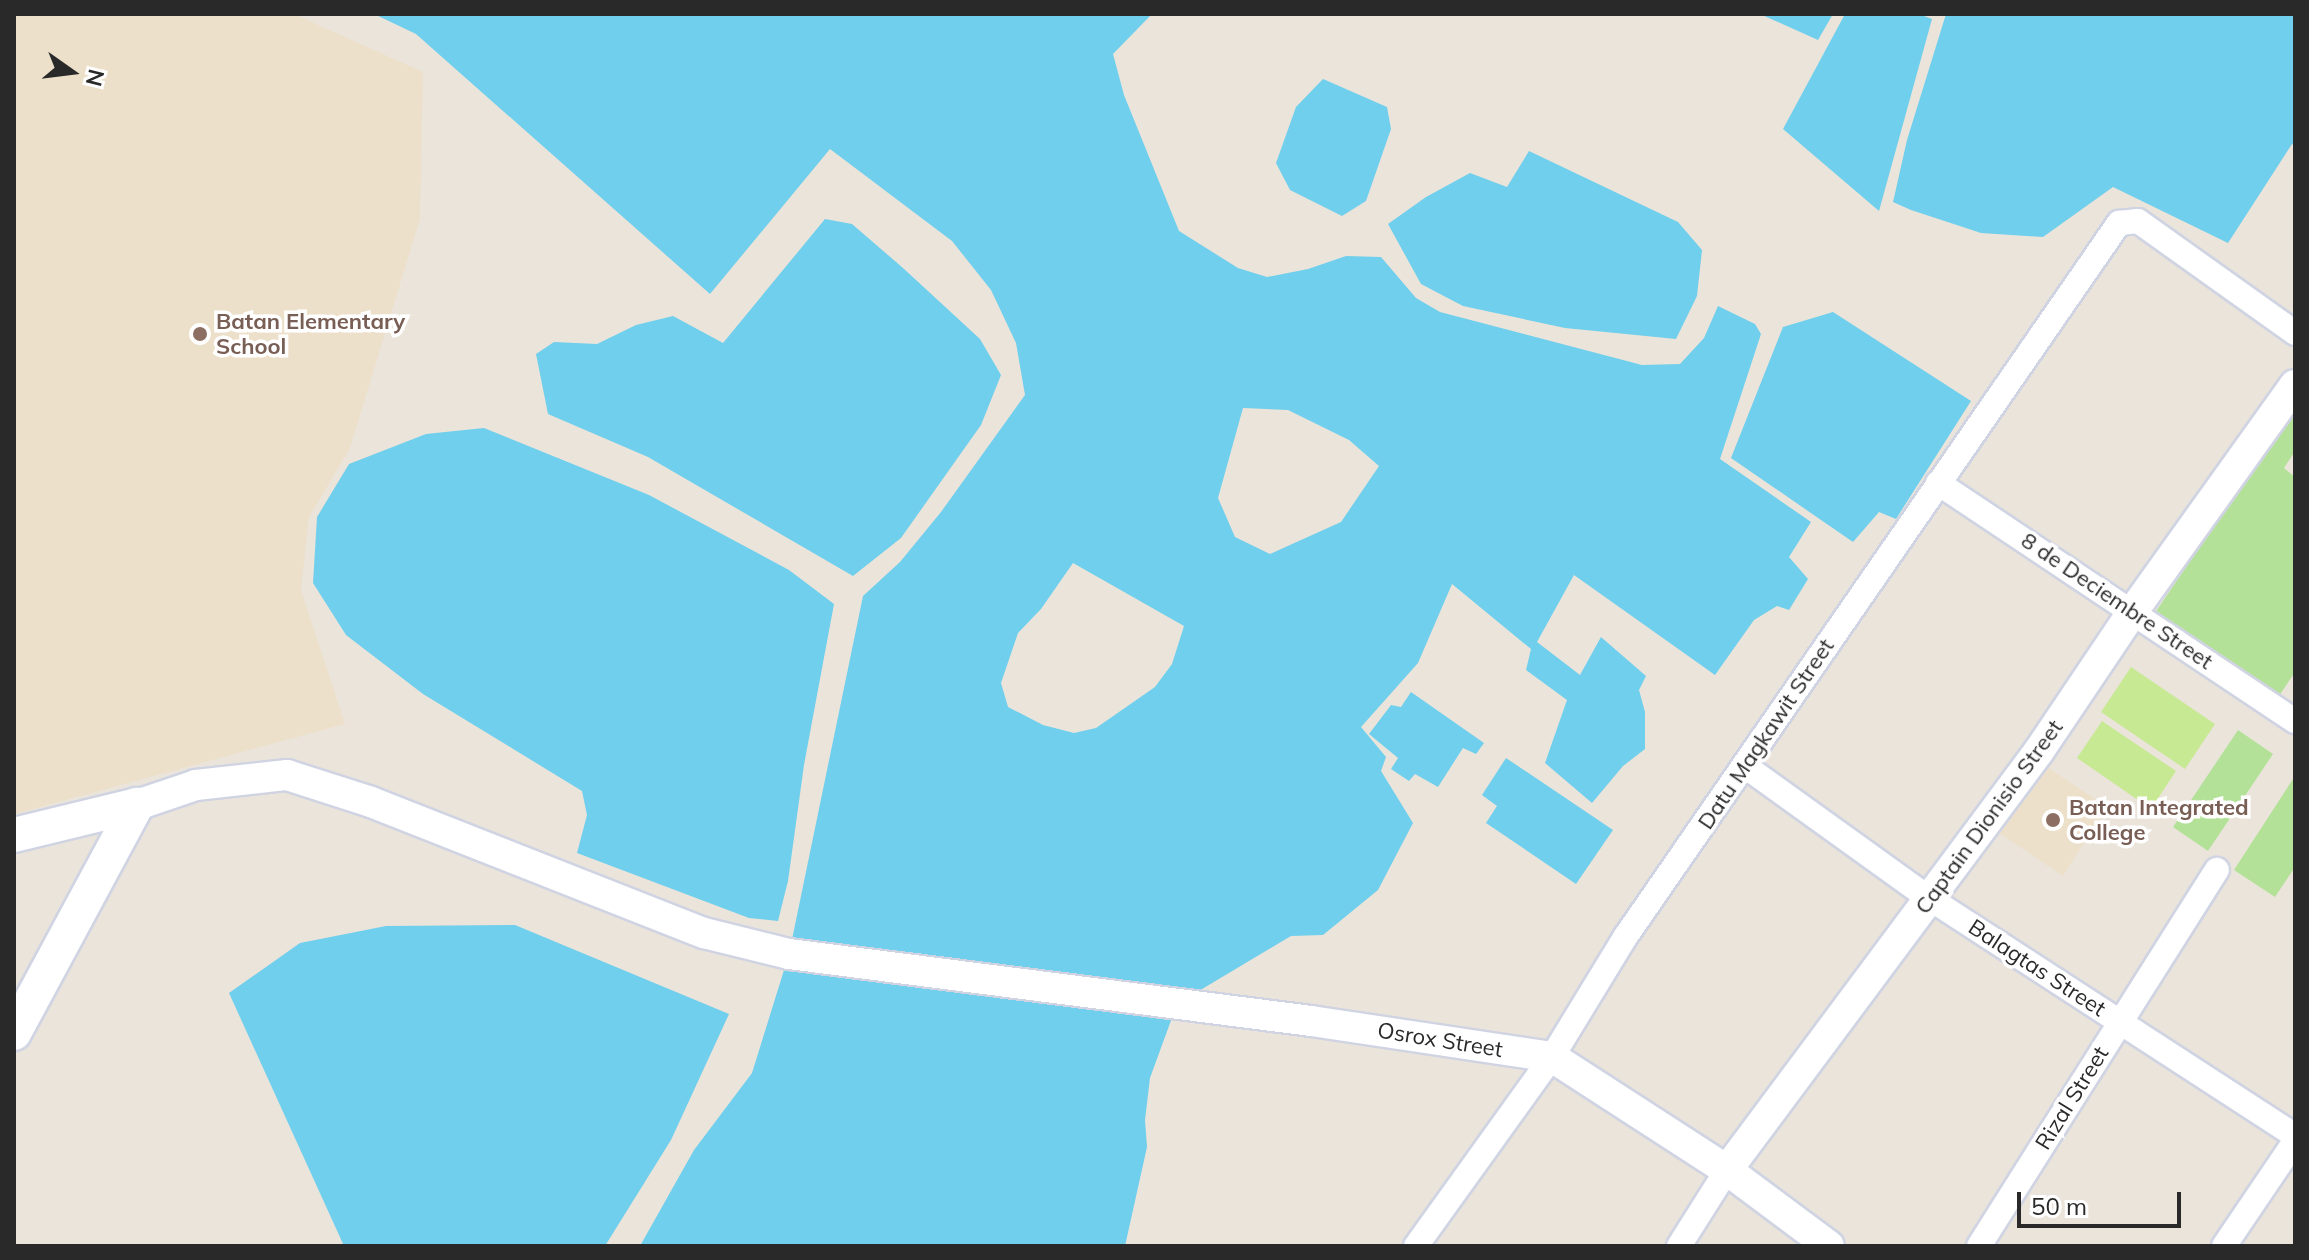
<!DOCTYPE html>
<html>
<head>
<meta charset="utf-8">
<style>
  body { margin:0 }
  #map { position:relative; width:2309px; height:1260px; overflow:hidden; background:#ebe4db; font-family:Mulish,sans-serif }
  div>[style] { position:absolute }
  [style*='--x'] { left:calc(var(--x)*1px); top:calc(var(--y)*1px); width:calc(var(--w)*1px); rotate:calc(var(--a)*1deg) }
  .education>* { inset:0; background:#ede0ca }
  .green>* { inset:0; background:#b3e198 }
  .pitch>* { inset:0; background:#c7e993 }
  .water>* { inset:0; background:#6fcfec }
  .roads { filter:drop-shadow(2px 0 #d0d4e2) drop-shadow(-2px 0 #d0d4e2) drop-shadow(0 2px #d0d4e2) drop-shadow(0 -2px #d0d4e2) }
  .minor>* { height:24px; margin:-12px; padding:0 12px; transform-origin:12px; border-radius:12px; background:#fff }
  .tertiary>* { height:30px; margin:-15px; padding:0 15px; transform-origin:15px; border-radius:15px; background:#fff }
  .secondary>* { height:34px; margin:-17px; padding:0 17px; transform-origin:17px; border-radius:17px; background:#fff }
  .dots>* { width:22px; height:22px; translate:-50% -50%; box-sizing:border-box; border:4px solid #fff; border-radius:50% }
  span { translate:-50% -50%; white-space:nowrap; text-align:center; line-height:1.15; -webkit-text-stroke:7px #fff; paint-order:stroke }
  .education-label { font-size:22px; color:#785e54; font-weight:700 }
  .left { translate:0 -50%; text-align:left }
  .street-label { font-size:22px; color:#292929 }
  .frame { position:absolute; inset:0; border:16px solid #292929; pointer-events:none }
  .north { position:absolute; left:32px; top:32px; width:80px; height:80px; -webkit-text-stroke:6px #fff; paint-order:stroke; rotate:104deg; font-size:22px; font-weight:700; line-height:32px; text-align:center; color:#292929 }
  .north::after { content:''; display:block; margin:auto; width:28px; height:36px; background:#292929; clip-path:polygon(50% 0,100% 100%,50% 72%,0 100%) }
  .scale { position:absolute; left:2017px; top:1192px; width:164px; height:36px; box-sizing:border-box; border:4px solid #292929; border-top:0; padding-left:10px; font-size:24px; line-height:28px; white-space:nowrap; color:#292929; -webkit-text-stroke:6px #fff; paint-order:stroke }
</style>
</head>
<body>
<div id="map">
  <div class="education">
    <i style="clip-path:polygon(14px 14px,294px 14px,423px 72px,420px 219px,350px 448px,309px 517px,301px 590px,345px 724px,14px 814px)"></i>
    <i style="clip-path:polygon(2044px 765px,2107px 807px,2063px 876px,1999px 833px)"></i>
  </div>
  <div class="green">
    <i style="clip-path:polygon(2295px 407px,2295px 451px,2284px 468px,2295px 477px,2295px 672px,2269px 711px,2146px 626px)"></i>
    <i style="clip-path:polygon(2238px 730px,2273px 754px,2208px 851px,2173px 827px)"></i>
    <i style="clip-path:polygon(2295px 776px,2295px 867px,2275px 897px,2234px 870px)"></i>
  </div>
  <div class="pitch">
    <i style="clip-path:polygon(2131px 667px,2215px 724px,2185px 769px,2101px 712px)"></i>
    <i style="clip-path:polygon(2102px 721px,2176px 771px,2151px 809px,2077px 758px)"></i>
  </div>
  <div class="water">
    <i style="clip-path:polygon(evenodd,374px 14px,1152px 14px,1113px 54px,1124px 95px,1179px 231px,1238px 268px,1267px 277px,1308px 269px,1346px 256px,1381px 257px,1416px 298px,1440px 312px,1642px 365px,1680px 364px,1704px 338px,1718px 306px,1755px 324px,1761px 334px,1720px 459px,1811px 522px,1789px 557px,1808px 579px,1789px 610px,1777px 606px,1754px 620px,1715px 675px,1574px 575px,1537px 642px,1580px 675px,1601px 637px,1646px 676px,1639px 690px,1645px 712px,1645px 749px,1623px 766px,1592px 803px,1545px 763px,1567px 700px,1526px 670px,1531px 649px,1452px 584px,1418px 663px,1361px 727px,1386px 757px,1381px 771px,1413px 823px,1378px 890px,1323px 935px,1291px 936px,1177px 1004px,1150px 1078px,1145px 1120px,1147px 1147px,1125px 1246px,640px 1246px,694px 1150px,752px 1073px,789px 954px,863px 596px,900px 562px,941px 512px,1025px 395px,1016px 343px,991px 290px,952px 241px,830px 149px,710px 294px,416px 34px,374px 14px,1243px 408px,1288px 410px,1349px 440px,1379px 466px,1341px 522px,1270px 554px,1235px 537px,1218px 498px,1243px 408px,374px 14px,1073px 563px,1184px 626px,1172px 664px,1155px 687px,1096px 728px,1074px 733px,1043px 725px,1008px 707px,1001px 683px,1018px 633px,1041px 609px,1073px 563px)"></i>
    <i style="clip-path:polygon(1760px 14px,1833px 14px,1818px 40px)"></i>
    <i style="clip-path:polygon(1845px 14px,1919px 14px,1932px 19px,1879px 211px,1783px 129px)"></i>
    <i style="clip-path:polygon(1946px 14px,2295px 14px,2295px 146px,2292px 144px,2228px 243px,2113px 187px,2043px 237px,1981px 233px,1911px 210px,1893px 202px,1907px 140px)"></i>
    <i style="clip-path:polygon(1323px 79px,1387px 107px,1391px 129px,1366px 201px,1342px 216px,1290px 190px,1276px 163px,1296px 107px)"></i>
    <i style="clip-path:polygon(1529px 151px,1678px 222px,1702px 250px,1697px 296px,1676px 339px,1565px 328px,1463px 306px,1421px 284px,1388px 224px,1426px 197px,1470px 173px,1507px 187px)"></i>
    <i style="clip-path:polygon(825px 219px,852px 224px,903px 268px,980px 339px,1001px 375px,981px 425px,901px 538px,853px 576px,648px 457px,548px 414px,536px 354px,554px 342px,597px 344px,636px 325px,673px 316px,723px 343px)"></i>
    <i style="clip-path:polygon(1833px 312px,1971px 401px,1896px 519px,1879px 512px,1853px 542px,1731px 458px,1783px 327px)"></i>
    <i style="clip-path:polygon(484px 428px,649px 495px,789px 570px,834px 604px,804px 765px,788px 881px,778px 921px,749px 918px,577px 853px,587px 815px,582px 791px,423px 694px,346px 635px,313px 583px,317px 517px,349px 464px,426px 434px)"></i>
    <i style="clip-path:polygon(1411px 692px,1484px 743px,1476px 754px,1463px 748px,1438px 787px,1415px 774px,1409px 781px,1391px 769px,1398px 758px,1369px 734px,1391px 705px,1401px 707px)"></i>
    <i style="clip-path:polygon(1506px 758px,1613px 830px,1576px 884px,1486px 823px,1497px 806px,1482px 795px)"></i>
    <i style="clip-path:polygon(515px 925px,729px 1014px,671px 1140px,605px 1246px,344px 1246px,229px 993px,300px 943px,386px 926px)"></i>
  </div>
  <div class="roads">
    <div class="minor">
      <i style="--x:1938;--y:483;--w:429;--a:33.7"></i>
      <i style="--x:1745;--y:766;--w:226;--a:35.7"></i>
      <i style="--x:1929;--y:898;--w:437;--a:33"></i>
      <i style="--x:1416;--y:1246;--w:233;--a:-54.3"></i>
      <i style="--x:1552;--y:1057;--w:142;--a:-58.6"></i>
      <i style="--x:1626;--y:936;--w:867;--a:-55.34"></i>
      <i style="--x:2119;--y:223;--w:19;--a:-6"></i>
      <i style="--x:2138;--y:221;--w:193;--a:35.5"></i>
      <i style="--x:1679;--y:1246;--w:90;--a:-57.7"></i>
      <i style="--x:1979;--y:1246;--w:445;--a:-57.7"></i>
      <i style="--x:2224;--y:1246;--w:127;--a:-55.9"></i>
    </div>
    <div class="tertiary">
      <i style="--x:137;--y:805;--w:62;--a:-18.7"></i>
      <i style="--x:196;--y:785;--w:92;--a:-6.3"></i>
      <i style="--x:287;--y:775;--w:88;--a:17.8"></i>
      <i style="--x:371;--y:802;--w:358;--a:21.5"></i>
      <i style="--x:704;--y:933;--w:88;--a:13.9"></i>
      <i style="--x:789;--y:954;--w:526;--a:7.31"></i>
      <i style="--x:1311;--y:1021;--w:244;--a:8.5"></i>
      <i style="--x:1552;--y:1057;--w:208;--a:32.9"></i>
      <i style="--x:1727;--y:1170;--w:127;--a:36.7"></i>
      <i style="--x:1727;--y:1170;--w:522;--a:-53.33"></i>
      <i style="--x:2039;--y:751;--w:169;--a:-56.1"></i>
      <i style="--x:2133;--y:611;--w:278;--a:-54.4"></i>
    </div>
    <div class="secondary">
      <i style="--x:14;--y:835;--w:127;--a:-13.7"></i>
      <i style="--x:14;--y:1033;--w:259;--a:-61.7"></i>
    </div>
  </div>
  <div class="dots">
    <i style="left:200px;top:334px;background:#8d6e63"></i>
    <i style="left:2053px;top:820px;background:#8d6e63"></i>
  </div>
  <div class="education-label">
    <span class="left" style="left:216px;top:334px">Batan Elementary<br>School</span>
    <span class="left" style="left:2069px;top:820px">Batan Integrated<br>College</span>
  </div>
  <div class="street-label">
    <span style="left:2117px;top:601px;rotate:34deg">8 de Deciembre Street</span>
    <span style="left:1766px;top:734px;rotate:-56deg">Datu Magkawit Street</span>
    <span style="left:1989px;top:817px;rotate:-54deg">Captain Dionisio Street</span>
    <span style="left:2037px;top:968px;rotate:33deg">Balagtas Street</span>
    <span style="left:1440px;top:1040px;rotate:9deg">Osrox Street</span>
    <span style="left:2072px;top:1098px;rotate:-58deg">Rizal Street</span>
  </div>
  <div class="frame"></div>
  <div class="north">N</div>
  <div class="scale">50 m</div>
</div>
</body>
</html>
